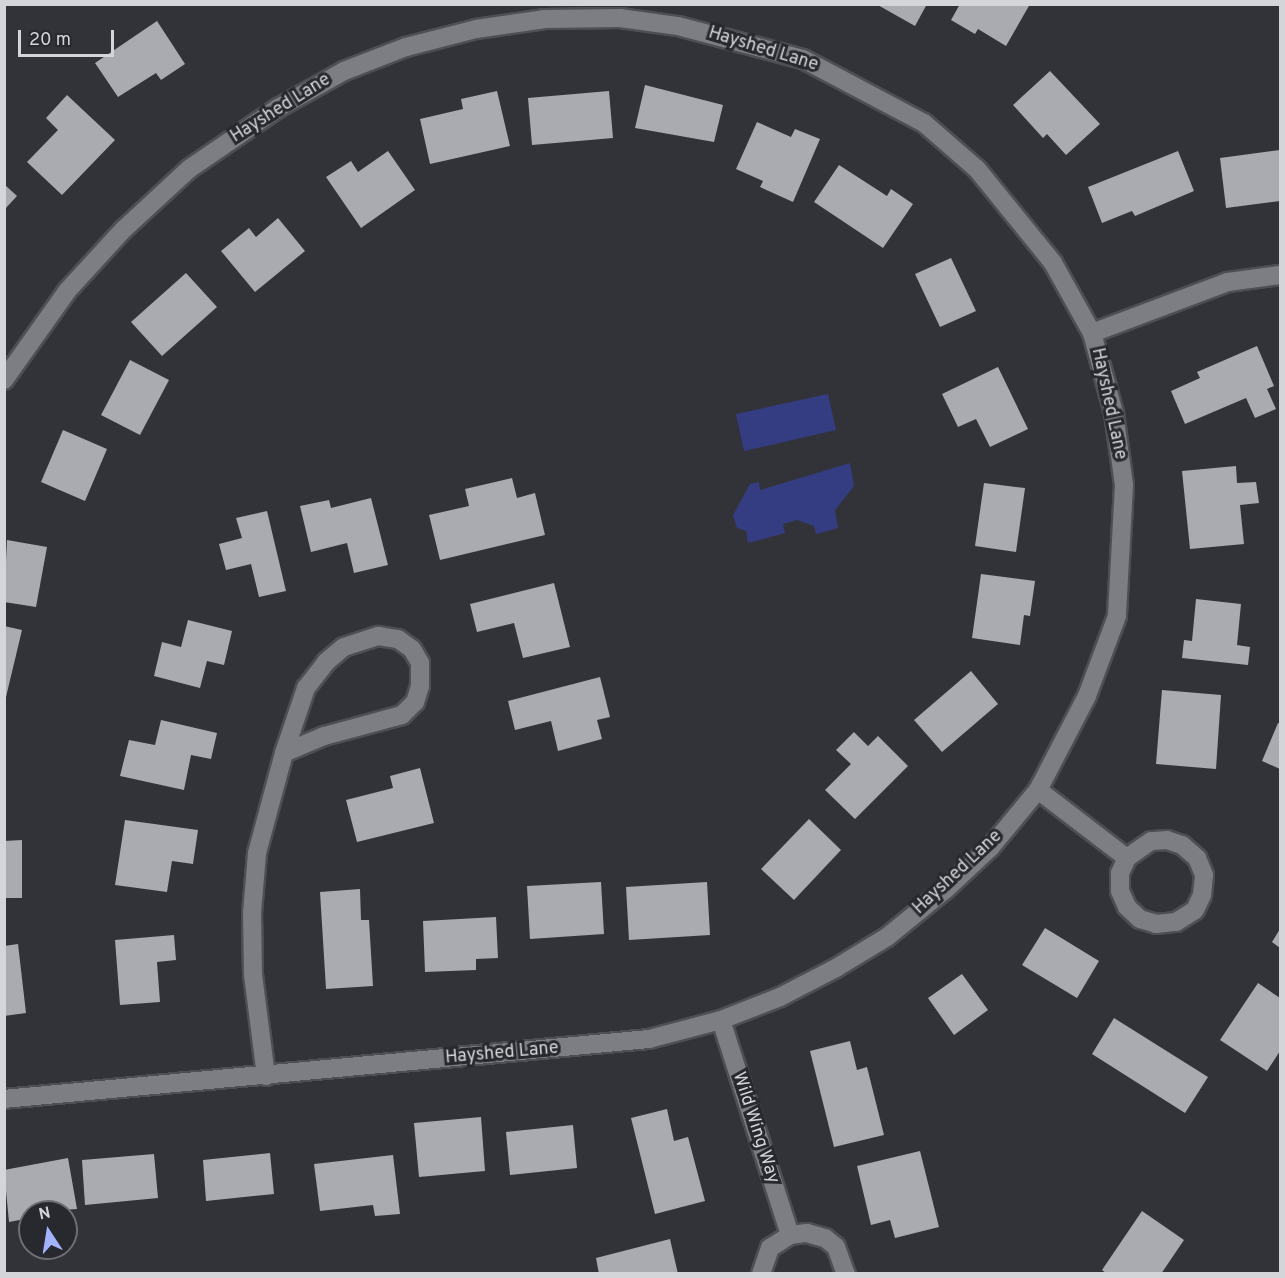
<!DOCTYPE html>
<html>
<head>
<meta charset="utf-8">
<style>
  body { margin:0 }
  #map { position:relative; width:1285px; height:1278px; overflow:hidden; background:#323339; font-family:Overpass,sans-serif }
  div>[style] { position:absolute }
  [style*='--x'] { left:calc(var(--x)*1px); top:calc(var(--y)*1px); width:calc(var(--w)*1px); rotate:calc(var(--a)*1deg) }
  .green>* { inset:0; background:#343d81 }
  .building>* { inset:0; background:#a9abb1 }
  .roads { filter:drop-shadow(2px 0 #4e4f54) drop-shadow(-2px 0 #4e4f54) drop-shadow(0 2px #4e4f54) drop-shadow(0 -2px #4e4f54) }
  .minor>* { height:18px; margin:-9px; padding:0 9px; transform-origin:9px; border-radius:9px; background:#7c7e84 }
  span { translate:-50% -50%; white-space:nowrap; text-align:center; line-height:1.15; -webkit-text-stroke:6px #28292e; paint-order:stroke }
  .street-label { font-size:18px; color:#d4d5d8 }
  .frame { position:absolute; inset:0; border:6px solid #d4d5d8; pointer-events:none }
  .north { position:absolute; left:18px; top:1200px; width:60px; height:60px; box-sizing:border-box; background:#28292e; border:2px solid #6d6e72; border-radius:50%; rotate:348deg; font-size:16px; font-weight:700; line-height:24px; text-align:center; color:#d4d5d8 }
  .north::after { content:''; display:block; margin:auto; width:21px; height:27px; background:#a2b2fd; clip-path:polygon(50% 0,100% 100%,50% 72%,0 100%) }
  .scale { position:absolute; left:18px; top:30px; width:96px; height:27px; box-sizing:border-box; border:3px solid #d4d5d8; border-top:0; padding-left:8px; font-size:18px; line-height:21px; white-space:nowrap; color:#d4d5d8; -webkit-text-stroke:4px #28292e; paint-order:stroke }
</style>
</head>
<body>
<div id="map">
  <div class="green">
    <i style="clip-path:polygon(828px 394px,836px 430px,744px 451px,736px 414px)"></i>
    <i style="clip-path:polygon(850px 463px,854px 486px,835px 510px,838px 528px,816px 534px,814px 526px,797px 520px,783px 524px,785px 533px,748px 543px,746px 531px,737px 528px,733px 515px,750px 484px,759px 482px,760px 490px)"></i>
  </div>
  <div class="building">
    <i style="clip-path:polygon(876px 4px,927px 4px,915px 26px)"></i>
    <i style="clip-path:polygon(960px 4px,1030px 4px,1006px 46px,978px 29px,975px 34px,951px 20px)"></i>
    <i style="clip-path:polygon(157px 21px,185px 64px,161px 80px,156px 73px,118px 97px,95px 63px)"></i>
    <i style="clip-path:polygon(1050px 71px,1100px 124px,1066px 155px,1047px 134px,1043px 138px,1013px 105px)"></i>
    <i style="clip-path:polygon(645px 85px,723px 105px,714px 142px,635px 128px)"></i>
    <i style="clip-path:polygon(497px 91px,510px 146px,430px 164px,420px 119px,463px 109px,461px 99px)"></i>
    <i style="clip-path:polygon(609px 91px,613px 138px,532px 145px,528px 98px)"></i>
    <i style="clip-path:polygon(67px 95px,115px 140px,62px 195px,27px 162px,58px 130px,46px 118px)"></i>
    <i style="clip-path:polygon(757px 122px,791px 137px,795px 129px,820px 139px,793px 202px,760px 187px,763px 181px,736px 169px)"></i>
    <i style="clip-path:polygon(1280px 150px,1280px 201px,1226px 208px,1220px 158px)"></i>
    <i style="clip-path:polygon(388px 151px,415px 190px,361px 228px,326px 177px,351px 161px,358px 172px)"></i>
    <i style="clip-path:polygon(1178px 151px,1194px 191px,1135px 216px,1132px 211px,1102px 223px,1088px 187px)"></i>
    <i style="clip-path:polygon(839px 165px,887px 196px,891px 189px,913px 204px,883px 248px,814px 202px)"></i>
    <i style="clip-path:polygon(5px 185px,17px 196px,5px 209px)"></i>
    <i style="clip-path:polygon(278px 218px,305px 251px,255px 292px,221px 251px,249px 228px,256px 237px)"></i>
    <i style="clip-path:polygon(951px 258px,976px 311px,940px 327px,915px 274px)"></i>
    <i style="clip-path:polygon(186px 273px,217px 307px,162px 356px,131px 322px)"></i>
    <i style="clip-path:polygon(1257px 346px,1274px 386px,1267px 389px,1276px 409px,1255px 418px,1246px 398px,1185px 424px,1171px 391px,1200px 378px,1197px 372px)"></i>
    <i style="clip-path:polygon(130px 360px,169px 380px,140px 435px,101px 415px)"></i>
    <i style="clip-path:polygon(998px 367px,1028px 429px,990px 447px,976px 419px,958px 427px,942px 394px)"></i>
    <i style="clip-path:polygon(63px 430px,107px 449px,85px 501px,41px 482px)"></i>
    <i style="clip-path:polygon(1236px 466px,1237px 483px,1256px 482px,1259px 503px,1240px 505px,1244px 544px,1190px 549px,1182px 471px)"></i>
    <i style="clip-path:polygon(512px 478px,517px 498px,535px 493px,545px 535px,440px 560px,429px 515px,469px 506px,465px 489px)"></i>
    <i style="clip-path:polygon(984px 483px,1025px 488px,1016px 552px,975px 546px)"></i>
    <i style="clip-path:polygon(371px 498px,388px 565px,354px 573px,347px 543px,311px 552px,300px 506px,329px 500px,331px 508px)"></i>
    <i style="clip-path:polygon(267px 511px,286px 591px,259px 597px,251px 564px,226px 570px,219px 544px,242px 538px,236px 518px)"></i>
    <i style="clip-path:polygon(7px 540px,47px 547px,36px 607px,4px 602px)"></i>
    <i style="clip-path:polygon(981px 574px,1035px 581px,1030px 616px,1024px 615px,1020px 645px,972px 638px)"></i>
    <i style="clip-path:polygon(554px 583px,570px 647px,523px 658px,514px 623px,477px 632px,470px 604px)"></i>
    <i style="clip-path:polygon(1196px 599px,1241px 604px,1237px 645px,1250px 647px,1248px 665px,1182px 658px,1184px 640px,1192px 641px)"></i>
    <i style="clip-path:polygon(188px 620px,232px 631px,224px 665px,207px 661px,200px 688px,154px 676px,162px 642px,181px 647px)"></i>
    <i style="clip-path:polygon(4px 626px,22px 630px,6px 697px,4px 697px)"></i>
    <i style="clip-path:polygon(971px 671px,998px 704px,942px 752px,914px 720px)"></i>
    <i style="clip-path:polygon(600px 677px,610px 717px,597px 720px,602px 739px,558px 751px,551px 721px,515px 730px,508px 701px)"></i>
    <i style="clip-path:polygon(1162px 690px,1221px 695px,1216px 769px,1156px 764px)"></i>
    <i style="clip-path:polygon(161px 720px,217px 733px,211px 759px,191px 755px,184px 790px,120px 776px,129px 740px,155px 745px)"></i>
    <i style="clip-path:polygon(1278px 723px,1280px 724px,1280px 769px,1262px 761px)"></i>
    <i style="clip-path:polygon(854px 732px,868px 746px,878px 736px,908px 766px,855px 819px,825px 790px,851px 764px,836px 750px)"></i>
    <i style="clip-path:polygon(420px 768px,434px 823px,357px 842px,346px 800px,393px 788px,390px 776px)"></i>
    <i style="clip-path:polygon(809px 819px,841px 850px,794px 900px,761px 869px)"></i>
    <i style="clip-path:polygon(125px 820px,198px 830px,193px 864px,172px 861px,167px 892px,115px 885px)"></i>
    <i style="clip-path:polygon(22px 840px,22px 898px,4px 898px,4px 841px)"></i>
    <i style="clip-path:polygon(601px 882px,604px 934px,530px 939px,527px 886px)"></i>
    <i style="clip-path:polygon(707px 882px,710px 935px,629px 940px,626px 887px)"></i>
    <i style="clip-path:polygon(360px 889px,361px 920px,369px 920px,373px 986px,326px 989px,320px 892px)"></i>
    <i style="clip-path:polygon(496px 917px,498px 958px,476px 959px,476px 970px,425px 972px,423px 921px)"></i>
    <i style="clip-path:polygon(1045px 928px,1099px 961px,1077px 998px,1022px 965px)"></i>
    <i style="clip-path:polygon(1280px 929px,1280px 948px,1272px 942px)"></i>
    <i style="clip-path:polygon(174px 935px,176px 960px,157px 962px,160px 1002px,120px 1005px,115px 940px)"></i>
    <i style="clip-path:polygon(18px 944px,26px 1013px,4px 1016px,4px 946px)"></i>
    <i style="clip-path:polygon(962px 974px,988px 1010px,954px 1035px,928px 998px)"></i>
    <i style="clip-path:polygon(1258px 983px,1280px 998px,1280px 1051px,1267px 1071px,1220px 1040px)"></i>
    <i style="clip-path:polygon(1114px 1018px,1208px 1077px,1185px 1113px,1092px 1054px)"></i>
    <i style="clip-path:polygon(850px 1041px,857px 1070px,867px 1067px,884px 1135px,834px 1147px,810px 1051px)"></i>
    <i style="clip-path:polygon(667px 1109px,674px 1141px,688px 1137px,705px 1201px,655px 1214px,631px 1118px)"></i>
    <i style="clip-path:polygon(481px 1117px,485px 1171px,419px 1177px,414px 1123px)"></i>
    <i style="clip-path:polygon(573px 1125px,577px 1168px,510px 1175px,506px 1132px)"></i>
    <i style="clip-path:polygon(920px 1151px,939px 1227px,895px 1238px,890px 1220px,871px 1225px,857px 1166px)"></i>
    <i style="clip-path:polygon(270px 1153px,274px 1194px,206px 1201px,203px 1160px)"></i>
    <i style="clip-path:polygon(154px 1154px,158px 1198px,85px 1205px,82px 1160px)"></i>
    <i style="clip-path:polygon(393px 1155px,400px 1214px,375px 1216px,373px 1205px,320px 1211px,314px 1164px)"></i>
    <i style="clip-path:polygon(68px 1158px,77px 1209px,30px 1212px,30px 1218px,9px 1222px,4px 1170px)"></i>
    <i style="clip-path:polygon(1142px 1211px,1184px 1240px,1161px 1274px,1107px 1274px,1102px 1270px)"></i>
    <i style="clip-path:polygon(670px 1239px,678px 1274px,599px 1274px,596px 1258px)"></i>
  </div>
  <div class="roads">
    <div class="minor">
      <i style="--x:1092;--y:333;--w:145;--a:-20.6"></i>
      <i style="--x:1228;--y:282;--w:52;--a:-7.7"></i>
      <i style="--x:4;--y:380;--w:110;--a:-54.6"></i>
      <i style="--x:68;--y:290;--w:81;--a:-47.5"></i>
      <i style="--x:123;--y:230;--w:90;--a:-42.7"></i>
      <i style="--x:189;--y:169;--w:108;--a:-34.4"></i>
      <i style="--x:278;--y:108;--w:76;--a:-29.3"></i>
      <i style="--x:344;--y:71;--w:66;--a:-21.2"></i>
      <i style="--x:406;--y:47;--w:72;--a:-14.4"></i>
      <i style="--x:476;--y:29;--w:70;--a:-8.2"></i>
      <i style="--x:545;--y:19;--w:75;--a:-0.8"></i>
      <i style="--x:620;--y:18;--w:59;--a:7.9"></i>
      <i style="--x:678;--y:26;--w:129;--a:14.8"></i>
      <i style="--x:803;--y:59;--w:137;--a:27.9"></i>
      <i style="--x:924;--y:123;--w:70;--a:41"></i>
      <i style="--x:977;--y:169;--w:121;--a:51"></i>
      <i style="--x:1053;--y:263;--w:80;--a:60.9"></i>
      <i style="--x:1092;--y:333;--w:83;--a:74.6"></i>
      <i style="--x:1114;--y:413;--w:73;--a:82.1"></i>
      <i style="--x:1124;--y:485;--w:131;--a:93.1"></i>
      <i style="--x:1117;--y:616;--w:85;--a:110.6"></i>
      <i style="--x:1087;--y:696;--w:106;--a:117.5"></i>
      <i style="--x:1038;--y:790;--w:75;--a:129.6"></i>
      <i style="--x:990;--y:848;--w:60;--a:137"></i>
      <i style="--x:946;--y:889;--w:76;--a:140.9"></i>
      <i style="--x:887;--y:937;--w:60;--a:148.7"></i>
      <i style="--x:836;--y:968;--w:63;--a:152.6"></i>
      <i style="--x:780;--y:997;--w:63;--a:158.7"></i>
      <i style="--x:721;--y:1020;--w:74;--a:165.2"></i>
      <i style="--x:649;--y:1039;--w:648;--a:174.69"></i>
      <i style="--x:1038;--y:790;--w:112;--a:37.4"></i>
      <i style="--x:1127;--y:858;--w:17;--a:115"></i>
      <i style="--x:1120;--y:873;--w:18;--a:90"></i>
      <i style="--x:1120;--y:891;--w:17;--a:66"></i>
      <i style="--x:1127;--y:907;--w:18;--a:43"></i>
      <i style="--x:1140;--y:919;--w:17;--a:17"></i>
      <i style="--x:1156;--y:924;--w:20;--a:-6"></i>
      <i style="--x:1176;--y:922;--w:22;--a:-32"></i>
      <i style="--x:1195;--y:910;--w:17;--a:-65"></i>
      <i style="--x:1202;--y:895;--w:20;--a:-84"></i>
      <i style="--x:1204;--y:875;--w:18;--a:-112"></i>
      <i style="--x:1197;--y:858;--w:20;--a:-139"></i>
      <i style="--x:1182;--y:845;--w:16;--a:-162"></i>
      <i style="--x:1167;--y:840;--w:16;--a:176"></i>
      <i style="--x:1151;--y:841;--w:29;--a:145"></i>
      <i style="--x:721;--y:1020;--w:226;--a:72.2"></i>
      <i style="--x:266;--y:1076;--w:103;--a:-97.3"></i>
      <i style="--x:253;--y:974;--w:61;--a:-90.9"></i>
      <i style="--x:252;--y:913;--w:60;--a:-85.2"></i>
      <i style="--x:257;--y:853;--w:104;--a:-74.9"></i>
      <i style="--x:284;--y:753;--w:69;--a:-71.3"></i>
      <i style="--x:306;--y:688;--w:33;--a:-52"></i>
      <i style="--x:326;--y:662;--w:23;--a:-40"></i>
      <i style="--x:344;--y:647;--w:36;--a:-18"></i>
      <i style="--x:378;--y:636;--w:20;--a:9"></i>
      <i style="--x:398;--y:639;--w:17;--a:36"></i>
      <i style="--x:412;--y:649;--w:16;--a:60"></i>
      <i style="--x:420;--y:663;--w:23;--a:90"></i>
      <i style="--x:420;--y:686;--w:17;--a:107"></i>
      <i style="--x:415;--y:702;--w:18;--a:135"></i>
      <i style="--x:402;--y:715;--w:81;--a:164.9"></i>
      <i style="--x:324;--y:736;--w:43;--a:157"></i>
      <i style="--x:761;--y:1274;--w:28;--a:-71"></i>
      <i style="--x:770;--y:1248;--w:24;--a:-33"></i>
      <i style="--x:790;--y:1235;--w:17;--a:-7"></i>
      <i style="--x:807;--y:1233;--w:19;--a:16"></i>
      <i style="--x:825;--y:1238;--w:14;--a:39"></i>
      <i style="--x:836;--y:1247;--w:29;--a:70"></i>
    </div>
  </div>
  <div class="street-label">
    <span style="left:763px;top:50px;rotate:17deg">Hayshed Lane</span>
    <span style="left:281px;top:109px;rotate:-32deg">Hayshed Lane</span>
    <span style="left:1108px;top:404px;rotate:78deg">Hayshed Lane</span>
    <span style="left:958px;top:873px;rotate:-43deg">Hayshed Lane</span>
    <span style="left:502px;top:1054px;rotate:-5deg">Hayshed Lane</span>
    <span style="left:755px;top:1128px;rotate:72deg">Wild Wing Way</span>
  </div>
  <div class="frame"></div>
  <div class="north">N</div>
  <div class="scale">20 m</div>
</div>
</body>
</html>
